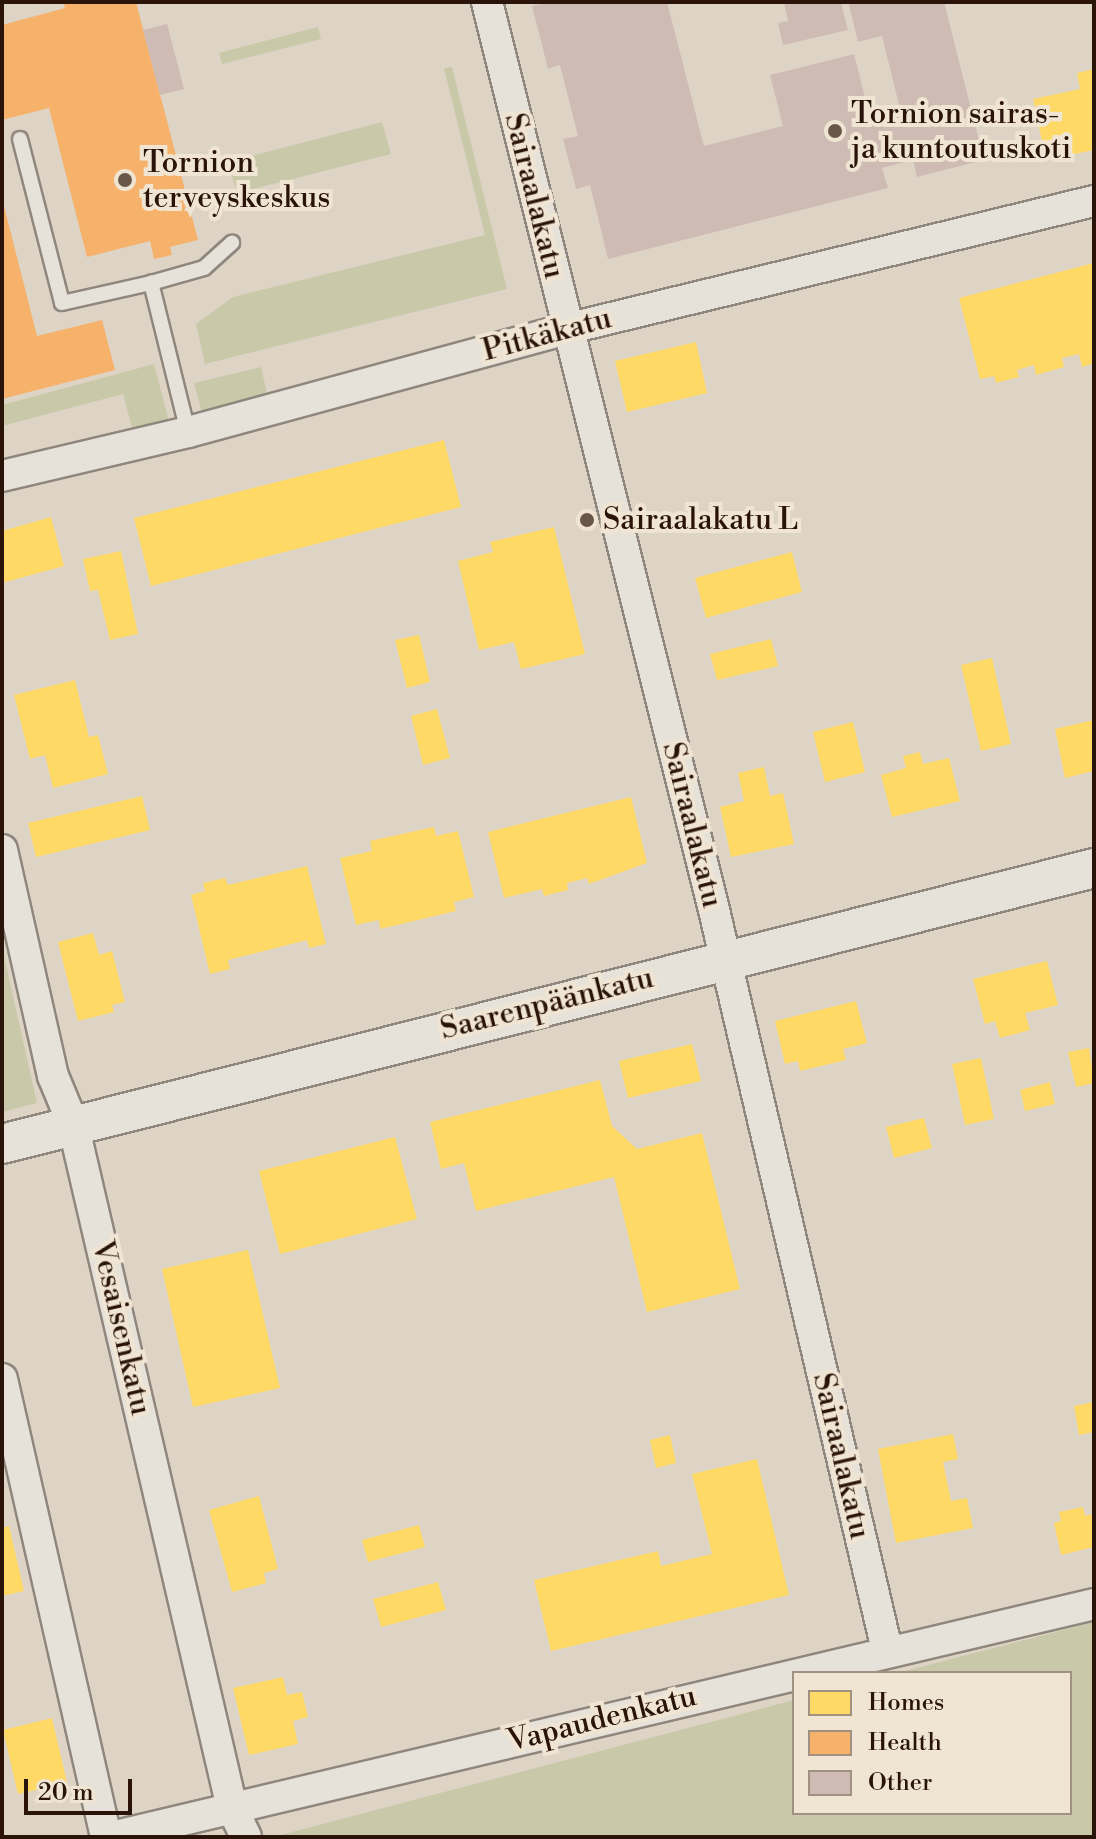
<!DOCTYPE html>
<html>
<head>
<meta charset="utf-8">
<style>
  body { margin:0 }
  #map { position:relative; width:1096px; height:1839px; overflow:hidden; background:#ded4c6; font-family:"Libre Bodoni",serif }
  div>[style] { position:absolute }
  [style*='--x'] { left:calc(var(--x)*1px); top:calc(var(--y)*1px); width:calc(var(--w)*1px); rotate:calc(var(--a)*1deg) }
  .green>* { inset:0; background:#c9c8a8 }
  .homes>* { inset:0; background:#ffd966 }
  .health>* { inset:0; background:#f6b26b }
  .building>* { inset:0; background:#cebcb4 }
  .roads { filter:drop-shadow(2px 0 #8f867d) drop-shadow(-2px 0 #8f867d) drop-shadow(0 2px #8f867d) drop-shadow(0 -2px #8f867d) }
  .service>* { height:14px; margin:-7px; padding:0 7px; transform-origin:7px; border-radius:7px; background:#e6e1d9 }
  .minor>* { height:30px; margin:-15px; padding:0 15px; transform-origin:15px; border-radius:15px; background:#e6e1d9 }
  .tertiary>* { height:38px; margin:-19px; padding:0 19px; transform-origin:19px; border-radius:19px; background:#e6e1d9 }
  .dots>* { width:22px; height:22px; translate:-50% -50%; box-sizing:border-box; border:4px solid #f0e5d3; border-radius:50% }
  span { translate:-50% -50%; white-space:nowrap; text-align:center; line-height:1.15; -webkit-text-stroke:8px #f0e5d3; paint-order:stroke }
  .poi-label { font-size:30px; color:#2a1309 }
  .left { translate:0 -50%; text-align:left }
  .street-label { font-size:30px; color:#2a1309 }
  .frame { position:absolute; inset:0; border:4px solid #2a1309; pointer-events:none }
  .legend { position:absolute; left:792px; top:1671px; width:280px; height:144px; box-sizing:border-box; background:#f0e5d3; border:2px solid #a19182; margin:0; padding:10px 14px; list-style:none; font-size:24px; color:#2a1309 }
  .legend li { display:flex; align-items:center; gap:16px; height:40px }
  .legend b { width:40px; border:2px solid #a19182 }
  .scale { position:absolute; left:24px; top:1779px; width:108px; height:36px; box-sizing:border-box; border:4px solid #2a1309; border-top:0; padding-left:10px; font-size:24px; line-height:28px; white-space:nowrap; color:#2a1309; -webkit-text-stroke:6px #f0e5d3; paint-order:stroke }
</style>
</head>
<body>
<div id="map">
  <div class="green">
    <i style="clip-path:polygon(318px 27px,321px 39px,222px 64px,219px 53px)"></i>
    <i style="clip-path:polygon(452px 67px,507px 289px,205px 364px,196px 324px,233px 297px,485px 235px,444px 68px)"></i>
    <i style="clip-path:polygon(382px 122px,391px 154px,237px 193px,228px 162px)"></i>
    <i style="clip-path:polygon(154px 364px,169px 421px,133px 431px,123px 394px,2px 426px,2px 405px)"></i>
    <i style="clip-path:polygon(261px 367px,268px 398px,202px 413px,194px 383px)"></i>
    <i style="clip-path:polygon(2px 947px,37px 1103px,2px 1112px)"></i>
    <i style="clip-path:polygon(1094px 1622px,1094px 1837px,273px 1837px,794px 1700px,794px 1813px,1070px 1813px,1070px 1673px,897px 1673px)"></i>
  </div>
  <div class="homes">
    <i style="clip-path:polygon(1094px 69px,1094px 150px,1046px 160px,1033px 99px,1080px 89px,1077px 73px)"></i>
    <i style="clip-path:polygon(1094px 263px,1094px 363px,1082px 367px,1079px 354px,1062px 358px,1064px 367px,1036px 375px,1034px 365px,1017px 370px,1019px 377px,996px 383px,994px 376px,980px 379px,959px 298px)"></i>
    <i style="clip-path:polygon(696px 342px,707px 393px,627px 412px,615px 361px)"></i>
    <i style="clip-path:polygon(444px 440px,461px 507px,151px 586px,134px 518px)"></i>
    <i style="clip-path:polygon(51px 517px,64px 566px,2px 583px,2px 531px)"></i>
    <i style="clip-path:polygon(554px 527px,585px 654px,521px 669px,514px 642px,479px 650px,458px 561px,493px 552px,490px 542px)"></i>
    <i style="clip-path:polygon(121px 551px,138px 634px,110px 640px,98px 590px,90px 591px,83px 559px)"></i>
    <i style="clip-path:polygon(792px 552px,802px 592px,706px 618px,695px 578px)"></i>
    <i style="clip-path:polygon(419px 635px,430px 682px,407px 688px,395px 640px)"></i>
    <i style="clip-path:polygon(771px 639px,778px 666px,717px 680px,710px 654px)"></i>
    <i style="clip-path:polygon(992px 658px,1011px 744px,981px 751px,961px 665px)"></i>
    <i style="clip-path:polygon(75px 680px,89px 737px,98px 735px,108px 774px,53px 788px,45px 755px,30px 759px,14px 695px)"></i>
    <i style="clip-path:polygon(437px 709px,450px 758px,423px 765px,411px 716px)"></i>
    <i style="clip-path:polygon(1094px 720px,1094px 771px,1065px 778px,1055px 729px)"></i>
    <i style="clip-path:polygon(853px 722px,865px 772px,825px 782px,813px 732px)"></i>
    <i style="clip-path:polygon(920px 752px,923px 764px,949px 758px,960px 801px,892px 817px,881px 775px,906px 768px,903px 756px)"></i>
    <i style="clip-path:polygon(764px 767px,770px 796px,783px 793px,794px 844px,731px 857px,720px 807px,744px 801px,738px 773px)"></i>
    <i style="clip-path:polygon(142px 796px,150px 830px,36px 857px,28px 823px)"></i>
    <i style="clip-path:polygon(631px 797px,647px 863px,589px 884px,587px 878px,567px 883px,568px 890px,544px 896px,542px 889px,504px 898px,488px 832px)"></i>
    <i style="clip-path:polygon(434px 827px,436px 836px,458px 831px,474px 897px,454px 902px,456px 911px,380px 929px,379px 920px,356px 925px,340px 858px,372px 851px,370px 841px)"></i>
    <i style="clip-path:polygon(307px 866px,326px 944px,309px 948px,307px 940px,228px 960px,230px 969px,210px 974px,191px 895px,205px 891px,203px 883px,225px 878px,228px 885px)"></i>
    <i style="clip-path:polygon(93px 933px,99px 955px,112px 951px,125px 1002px,112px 1005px,114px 1012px,78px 1021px,58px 942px)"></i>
    <i style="clip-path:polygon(1047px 961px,1058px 1005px,1025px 1013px,1030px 1030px,1000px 1038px,995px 1021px,985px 1024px,973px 979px)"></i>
    <i style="clip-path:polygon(856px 1001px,867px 1043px,843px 1049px,846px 1060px,800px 1071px,798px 1061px,785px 1064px,775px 1021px)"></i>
    <i style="clip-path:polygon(692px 1044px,701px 1081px,628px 1098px,619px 1061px)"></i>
    <i style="clip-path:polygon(1089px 1048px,1094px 1083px,1076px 1087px,1068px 1052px)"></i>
    <i style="clip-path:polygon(981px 1058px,994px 1119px,965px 1125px,952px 1064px)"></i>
    <i style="clip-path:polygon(600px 1080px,612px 1126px,637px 1149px,702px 1133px,740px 1289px,647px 1312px,614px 1177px,476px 1211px,464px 1163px,441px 1169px,430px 1122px)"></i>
    <i style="clip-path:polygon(1050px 1082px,1055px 1104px,1025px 1111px,1020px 1090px)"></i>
    <i style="clip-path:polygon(924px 1118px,932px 1148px,894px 1158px,886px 1127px)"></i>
    <i style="clip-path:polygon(395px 1137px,417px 1219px,280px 1254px,259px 1171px)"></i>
    <i style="clip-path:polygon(248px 1250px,280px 1388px,193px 1407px,162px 1269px)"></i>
    <i style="clip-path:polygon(1094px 1402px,1094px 1432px,1079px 1435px,1074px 1406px)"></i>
    <i style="clip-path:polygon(953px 1434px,958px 1459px,943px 1462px,951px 1501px,967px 1498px,973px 1528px,896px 1543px,878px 1449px)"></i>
    <i style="clip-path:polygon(670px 1435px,676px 1463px,656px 1468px,650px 1440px)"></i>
    <i style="clip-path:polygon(757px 1459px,789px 1595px,551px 1651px,534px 1580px,658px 1551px,661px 1566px,712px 1554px,692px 1474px)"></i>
    <i style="clip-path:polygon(259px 1496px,278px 1569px,264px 1573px,266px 1583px,232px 1592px,209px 1510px)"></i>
    <i style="clip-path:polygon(1083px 1507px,1085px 1516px,1094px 1514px,1094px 1547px,1061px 1555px,1054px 1523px,1061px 1521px,1059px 1512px)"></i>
    <i style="clip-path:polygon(419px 1525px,425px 1547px,368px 1562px,362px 1540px)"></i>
    <i style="clip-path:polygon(9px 1526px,24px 1591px,2px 1596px,2px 1528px)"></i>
    <i style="clip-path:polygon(438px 1582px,446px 1610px,381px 1627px,373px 1599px)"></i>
    <i style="clip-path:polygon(283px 1677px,287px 1695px,302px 1692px,308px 1717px,293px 1721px,298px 1744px,249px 1755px,233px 1688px)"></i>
    <i style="clip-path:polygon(52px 1718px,67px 1783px,18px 1794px,3px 1730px)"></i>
  </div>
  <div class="health">
    <i style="clip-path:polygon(63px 2px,136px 2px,198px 240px,170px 247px,172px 255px,154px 259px,150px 241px,87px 257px,49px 108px,2px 120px,2px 25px,65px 8px)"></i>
    <i style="clip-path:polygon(3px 202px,37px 336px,102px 320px,115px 370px,2px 399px)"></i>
  </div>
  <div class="building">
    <i style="clip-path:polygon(549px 2px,667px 2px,704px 146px,783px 126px,770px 75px,854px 54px,871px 121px,901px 113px,882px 36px,858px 42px,848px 2px,944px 2px,984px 160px,917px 177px,913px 160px,882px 168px,888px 188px,608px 259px,590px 185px,576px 189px,563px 139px,578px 136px,560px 65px,548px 69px,532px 6px)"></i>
    <i style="clip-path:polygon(784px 2px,841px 2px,848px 30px,783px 45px,778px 23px,788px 21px)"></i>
    <i style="clip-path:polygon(167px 24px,184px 89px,160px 95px,143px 30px)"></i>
  </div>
  <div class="roads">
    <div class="service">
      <i style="--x:20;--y:139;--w:169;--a:75.6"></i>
      <i style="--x:62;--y:303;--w:91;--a:-12.7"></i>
      <i style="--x:188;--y:432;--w:154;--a:-103.9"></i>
      <i style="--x:151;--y:283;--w:55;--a:-15.8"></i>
      <i style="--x:204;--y:268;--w:38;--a:-42"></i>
    </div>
    <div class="minor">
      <i style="--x:487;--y:2;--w:936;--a:75.96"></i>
      <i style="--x:714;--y:910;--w:760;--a:76.84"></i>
      <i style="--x:2;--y:476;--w:191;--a:-13.3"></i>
      <i style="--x:188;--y:432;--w:392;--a:-15.2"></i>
      <i style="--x:566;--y:329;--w:543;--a:-13.63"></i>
      <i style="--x:2;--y:850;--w:232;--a:77.3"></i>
      <i style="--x:53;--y:1076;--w:52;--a:67.4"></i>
      <i style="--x:73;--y:1124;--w:702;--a:76.91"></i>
      <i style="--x:232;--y:1808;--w:32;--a:64"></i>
      <i style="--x:2;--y:1379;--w:470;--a:77.2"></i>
      <i style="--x:111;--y:1837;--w:1010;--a:-13.33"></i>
    </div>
    <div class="tertiary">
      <i style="--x:2;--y:1144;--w:1126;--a:-14.18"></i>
    </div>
  </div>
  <div class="dots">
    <i style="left:835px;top:131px;background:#69574b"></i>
    <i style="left:125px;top:180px;background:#69574b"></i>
    <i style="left:587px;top:520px;background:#69574b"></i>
  </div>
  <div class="poi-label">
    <span class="left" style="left:851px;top:131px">Tornion sairas-<br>ja kuntoutuskoti</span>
    <span class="left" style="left:143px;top:180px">Tornion<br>terveyskeskus</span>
    <span class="left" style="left:603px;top:520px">Sairaalakatu L</span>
  </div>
  <div class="street-label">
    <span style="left:534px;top:196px;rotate:76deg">Sairaalakatu</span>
    <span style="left:547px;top:335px;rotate:-15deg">Pitkäkatu</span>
    <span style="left:692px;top:825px;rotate:76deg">Sairaalakatu</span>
    <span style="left:547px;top:1004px;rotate:-14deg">Saarenpäänkatu</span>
    <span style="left:121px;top:1328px;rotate:77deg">Vesaisenkatu</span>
    <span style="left:841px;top:1456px;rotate:77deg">Sairaalakatu</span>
    <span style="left:602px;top:1719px;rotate:-14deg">Vapaudenkatu</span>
  </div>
  <div class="frame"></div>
  <ul class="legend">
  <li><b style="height:22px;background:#ffd966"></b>Homes</li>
  <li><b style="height:22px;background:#f6b26b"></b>Health</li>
  <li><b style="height:22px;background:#cebcb4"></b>Other</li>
  </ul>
  <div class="scale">20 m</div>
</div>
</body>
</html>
